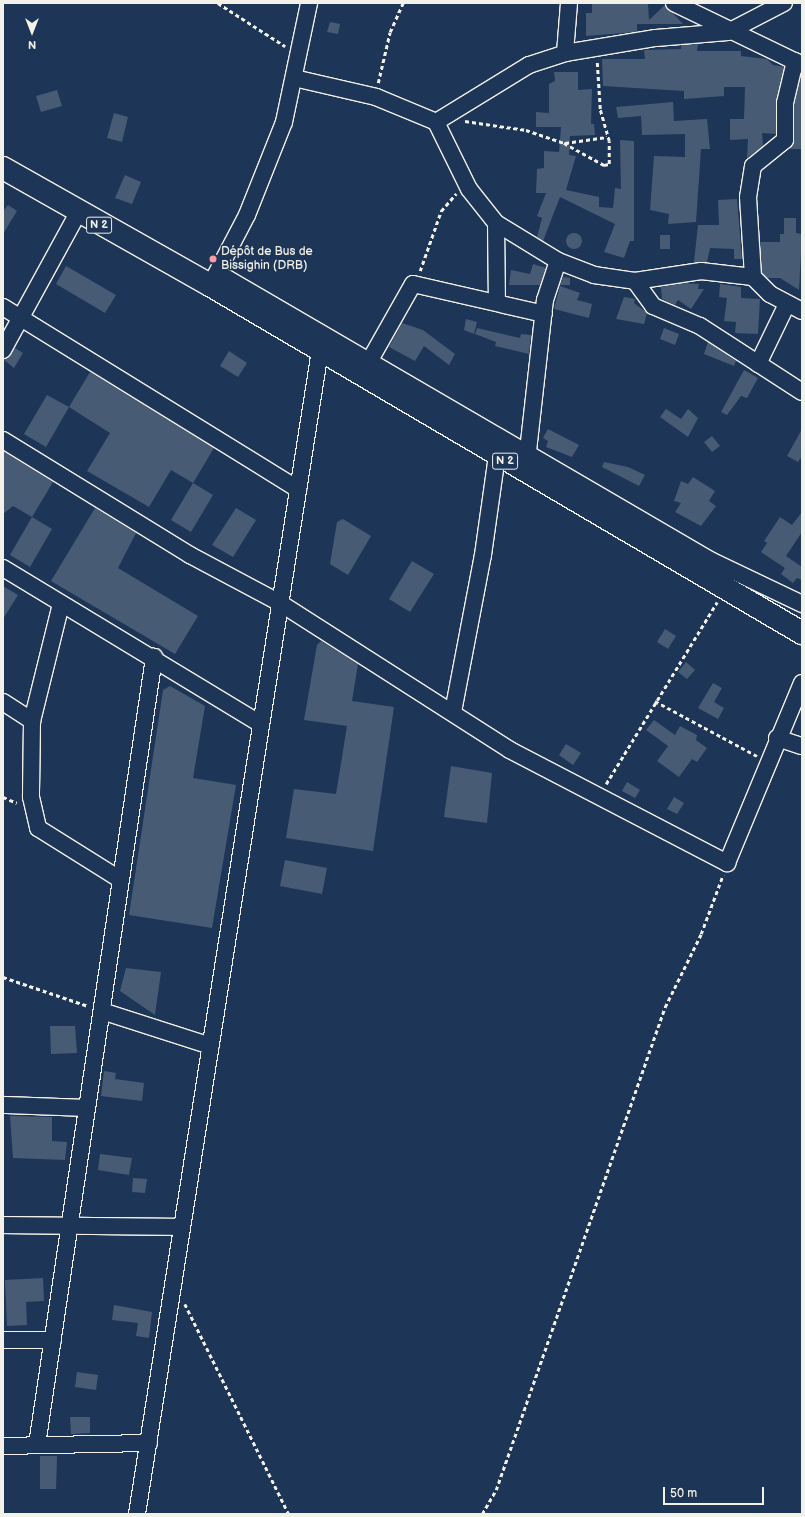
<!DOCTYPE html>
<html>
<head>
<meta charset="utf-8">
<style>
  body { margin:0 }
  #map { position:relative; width:805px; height:1517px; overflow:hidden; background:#1d3557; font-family:"Balsamiq Sans",sans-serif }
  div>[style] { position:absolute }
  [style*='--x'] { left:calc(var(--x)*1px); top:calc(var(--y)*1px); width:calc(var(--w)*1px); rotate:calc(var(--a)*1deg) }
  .building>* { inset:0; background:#485b74 }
  .round { border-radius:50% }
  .path>* { height:2.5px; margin-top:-1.25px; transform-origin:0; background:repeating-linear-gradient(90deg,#f4f1e8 0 4px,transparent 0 7px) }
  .roads { filter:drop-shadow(1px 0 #f4f1e8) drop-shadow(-1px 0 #f4f1e8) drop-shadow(0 1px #f4f1e8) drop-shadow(0 -1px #f4f1e8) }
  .minor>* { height:16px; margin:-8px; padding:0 8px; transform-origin:8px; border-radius:8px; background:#1d3557 }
  .primary>* { height:22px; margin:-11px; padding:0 11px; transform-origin:11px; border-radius:11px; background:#1d3557 }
  .dots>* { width:11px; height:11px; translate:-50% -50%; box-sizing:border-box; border:2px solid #1d3557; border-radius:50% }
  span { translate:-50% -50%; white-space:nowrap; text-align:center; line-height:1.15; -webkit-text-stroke:3px #1d3557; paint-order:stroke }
  .shield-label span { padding:1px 3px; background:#1d3557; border:1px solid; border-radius:3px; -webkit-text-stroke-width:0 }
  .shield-label { font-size:11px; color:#f4f1e8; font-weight:700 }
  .poi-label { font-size:12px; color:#f4f1e8 }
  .left { translate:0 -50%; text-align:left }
  .frame { position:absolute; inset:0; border:4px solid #f4f1e8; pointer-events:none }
  .north { position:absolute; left:12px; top:12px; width:40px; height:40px; -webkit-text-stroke:3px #1d3557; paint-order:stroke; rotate:180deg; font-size:11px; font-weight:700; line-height:16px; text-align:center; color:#f4f1e8 }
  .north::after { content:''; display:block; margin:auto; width:14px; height:18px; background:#f4f1e8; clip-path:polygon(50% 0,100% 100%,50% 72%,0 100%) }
  .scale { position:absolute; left:663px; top:1487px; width:101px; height:18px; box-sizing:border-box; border:2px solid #f4f1e8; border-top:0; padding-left:5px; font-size:12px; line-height:14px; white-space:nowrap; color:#f4f1e8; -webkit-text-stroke:3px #1d3557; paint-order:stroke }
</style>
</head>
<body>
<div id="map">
  <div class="building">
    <i style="clip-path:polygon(592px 3px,648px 3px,649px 20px,665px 5px,683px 24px,637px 24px,637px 32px,586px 36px,586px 13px,592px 13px)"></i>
    <i style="clip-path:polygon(330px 22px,340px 24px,338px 34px,327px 32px)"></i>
    <i style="clip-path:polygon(698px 44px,697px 51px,741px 51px,741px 56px,767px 59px,773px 65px,784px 67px,776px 101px,776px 134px,762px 133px,763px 146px,747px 158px,748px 139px,730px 140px,730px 119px,744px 119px,745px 87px,724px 87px,724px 96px,684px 99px,684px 91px,603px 86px,602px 59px,645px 59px,644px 50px,681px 49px,681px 45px)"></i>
    <i style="clip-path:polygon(554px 72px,578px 72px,578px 90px,592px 89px,591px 124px,594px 124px,595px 135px,570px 136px,569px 155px,576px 156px,566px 190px,599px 197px,599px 207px,613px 208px,615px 188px,621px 189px,620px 140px,634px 141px,634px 241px,630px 241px,624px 258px,604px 252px,615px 224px,560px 197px,543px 241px,537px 237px,542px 218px,537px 216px,546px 193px,536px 193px,537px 169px,544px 168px,544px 151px,559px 152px,561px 127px,536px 127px,536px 112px,549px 113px,549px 84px,555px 81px)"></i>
    <i style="clip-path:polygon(801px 75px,802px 149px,790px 149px,794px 140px,794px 104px)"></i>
    <i style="clip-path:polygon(57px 90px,62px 106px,41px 112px,36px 96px)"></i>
    <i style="clip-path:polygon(673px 102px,674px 121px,707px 119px,710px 149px,701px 149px,696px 222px,668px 224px,669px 214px,650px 210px,654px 156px,685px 157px,685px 134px,642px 135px,641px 116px,618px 118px,616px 107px)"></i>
    <i style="clip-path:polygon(114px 113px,128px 117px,122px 142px,107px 138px)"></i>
    <i style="clip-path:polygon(125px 175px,141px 182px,132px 204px,115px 198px)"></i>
    <i style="clip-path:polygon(737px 199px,742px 259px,734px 259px,734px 249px,710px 248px,707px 262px,694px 262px,698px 225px,719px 225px,718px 200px)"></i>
    <i style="clip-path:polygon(8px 205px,17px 211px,3px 234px,3px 211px)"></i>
    <i style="clip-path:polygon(784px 218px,796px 218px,796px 233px,802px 234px,799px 290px,780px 278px,767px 278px,762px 273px,760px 242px,780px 242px,780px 234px,784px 234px)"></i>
    <i class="round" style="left:566px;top:233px;width:16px;height:16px"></i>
    <i style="clip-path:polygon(660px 235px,670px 235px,670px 249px,660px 249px)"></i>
    <i style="clip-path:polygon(533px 264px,546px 268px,540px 285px,509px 285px,511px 270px,530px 274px)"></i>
    <i style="clip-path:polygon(66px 266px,116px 295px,105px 313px,56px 284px)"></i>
    <i style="clip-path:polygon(563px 277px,570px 278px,570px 285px,560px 285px)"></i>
    <i style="clip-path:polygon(682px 283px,699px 284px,698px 289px,704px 289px,691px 309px,678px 300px,675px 305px,662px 299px,661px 287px)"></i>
    <i style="clip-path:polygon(720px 284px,741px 287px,741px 298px,760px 299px,758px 334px,735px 333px,736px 322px,724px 321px,727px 298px,719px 297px)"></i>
    <i style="clip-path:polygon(560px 286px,580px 293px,577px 300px,592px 304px,589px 318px,554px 309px)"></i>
    <i style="clip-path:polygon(624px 297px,635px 299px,634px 303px,647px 313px,644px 324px,616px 319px)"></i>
    <i style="clip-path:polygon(466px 319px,477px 322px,474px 334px,464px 330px)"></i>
    <i style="clip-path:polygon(402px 323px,423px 330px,455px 354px,449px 365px,424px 346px,415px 361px,389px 347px)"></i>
    <i style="clip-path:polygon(477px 328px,520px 338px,521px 334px,531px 335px,529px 354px,495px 346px,496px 342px,475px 334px)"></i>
    <i style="clip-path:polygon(664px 328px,679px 334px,675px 345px,660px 339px)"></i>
    <i style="clip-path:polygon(708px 342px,736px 361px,734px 366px,704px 354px)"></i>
    <i style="clip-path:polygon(15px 348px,23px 353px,14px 368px,3px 359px)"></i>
    <i style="clip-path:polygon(229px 351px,247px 363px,238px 377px,220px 366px)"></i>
    <i style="clip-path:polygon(744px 370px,758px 378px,747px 398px,741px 396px,727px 415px,721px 412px)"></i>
    <i style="clip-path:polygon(90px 372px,214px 448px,193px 483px,171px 470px,149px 507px,87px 471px,110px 433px,69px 407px)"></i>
    <i style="clip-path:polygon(47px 395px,69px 407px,46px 447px,24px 434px)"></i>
    <i style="clip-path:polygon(666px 409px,681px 419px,688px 409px,698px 418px,688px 437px,660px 417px)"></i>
    <i style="clip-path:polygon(548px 429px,579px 445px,572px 457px,546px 447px,548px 441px,543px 438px)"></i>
    <i style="clip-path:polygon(802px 429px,802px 456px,798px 462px,787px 456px)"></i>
    <i style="clip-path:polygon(712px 436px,720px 446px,712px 452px,704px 442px)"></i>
    <i style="clip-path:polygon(3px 451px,53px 482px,32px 517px,13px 506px,3px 514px)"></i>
    <i style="clip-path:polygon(604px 462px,628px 467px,645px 475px,639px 486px,602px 467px)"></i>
    <i style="clip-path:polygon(693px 477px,715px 491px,709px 501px,716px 506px,701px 526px,675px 512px,681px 503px,674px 501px,681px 481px,688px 484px)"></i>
    <i style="clip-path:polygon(193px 483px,213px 495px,191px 532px,171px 520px)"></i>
    <i style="clip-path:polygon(95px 508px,136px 533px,118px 568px,198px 616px,175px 654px,51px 581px)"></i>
    <i style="clip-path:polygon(236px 508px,256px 520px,233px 557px,212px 545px)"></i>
    <i style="clip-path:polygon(802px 512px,802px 532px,786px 556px,802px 567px,802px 580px,797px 578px,793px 583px,781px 574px,785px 568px,761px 552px,767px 543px,764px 541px,780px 517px,792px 525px)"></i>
    <i style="clip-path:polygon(32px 517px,52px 529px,30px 567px,10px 555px)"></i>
    <i style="clip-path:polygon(343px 519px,371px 536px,348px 575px,330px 564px,337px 522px)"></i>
    <i style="clip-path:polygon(412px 561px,434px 574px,410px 612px,389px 599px)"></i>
    <i style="clip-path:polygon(3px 586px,18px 595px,3px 619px)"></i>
    <i style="clip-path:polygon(665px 629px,676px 636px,668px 649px,657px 642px)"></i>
    <i style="clip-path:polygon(321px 641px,358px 664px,352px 701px,394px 707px,373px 851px,286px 838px,294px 789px,336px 794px,347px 726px,304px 720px,317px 645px)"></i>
    <i style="clip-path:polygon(686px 662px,695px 670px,687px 679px,678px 672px)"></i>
    <i style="clip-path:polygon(713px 683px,722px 688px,714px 702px,724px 708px,718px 719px,698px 708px)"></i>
    <i style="clip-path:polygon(170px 686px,205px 706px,193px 778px,236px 785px,212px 928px,129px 915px,163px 690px)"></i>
    <i style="clip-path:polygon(654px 720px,675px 735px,680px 726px,697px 735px,696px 740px,707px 748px,697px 762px,692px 759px,679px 777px,657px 761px,668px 746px,646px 730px)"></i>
    <i style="clip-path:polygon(566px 744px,581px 753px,573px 765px,559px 755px)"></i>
    <i style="clip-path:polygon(451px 766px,492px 773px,487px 823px,444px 817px)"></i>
    <i style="clip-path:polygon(627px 782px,640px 790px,635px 798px,622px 791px)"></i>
    <i style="clip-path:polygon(674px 797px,684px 803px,677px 814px,667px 809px)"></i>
    <i style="clip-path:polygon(285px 860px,327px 868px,322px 894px,280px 886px)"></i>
    <i style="clip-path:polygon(126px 968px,161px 972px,155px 1015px,120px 991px)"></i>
    <i style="clip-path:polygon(50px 1026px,75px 1026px,77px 1053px,51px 1054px)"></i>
    <i style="clip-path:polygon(104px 1071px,116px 1073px,115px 1079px,144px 1083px,142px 1101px,101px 1096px)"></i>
    <i style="clip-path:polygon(10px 1116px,52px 1117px,52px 1141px,67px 1142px,65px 1160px,13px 1158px)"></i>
    <i style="clip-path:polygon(100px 1154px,132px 1158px,129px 1175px,98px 1170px)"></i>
    <i style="clip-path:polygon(133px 1178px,147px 1179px,145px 1193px,132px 1192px)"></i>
    <i style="clip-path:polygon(43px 1278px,44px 1301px,26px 1302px,27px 1325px,7px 1326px,5px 1280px)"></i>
    <i style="clip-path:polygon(114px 1305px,152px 1312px,149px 1338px,136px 1336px,138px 1323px,112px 1320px)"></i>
    <i style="clip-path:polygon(77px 1372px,98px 1375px,96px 1390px,75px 1387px)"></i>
    <i style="clip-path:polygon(70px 1417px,90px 1417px,90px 1433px,71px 1434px)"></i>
    <i style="clip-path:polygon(40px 1456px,57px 1456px,56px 1489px,40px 1489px)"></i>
  </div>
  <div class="path">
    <i style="--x:218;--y:3;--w:80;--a:32.7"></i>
    <i style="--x:378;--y:83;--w:52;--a:-76.8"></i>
    <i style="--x:390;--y:32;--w:32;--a:-66"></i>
    <i style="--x:465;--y:121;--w:62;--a:8.4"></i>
    <i style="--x:526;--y:130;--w:40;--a:18.9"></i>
    <i style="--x:564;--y:143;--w:46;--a:28.8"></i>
    <i style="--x:604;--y:165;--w:5;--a:-11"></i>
    <i style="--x:609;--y:164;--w:23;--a:-90"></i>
    <i style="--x:609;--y:141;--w:33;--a:-106"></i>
    <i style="--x:600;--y:109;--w:48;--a:-93.6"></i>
    <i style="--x:565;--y:143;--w:42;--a:-8.1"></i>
    <i style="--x:420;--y:271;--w:64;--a:-70.7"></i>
    <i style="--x:441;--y:211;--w:23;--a:-49"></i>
    <i style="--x:655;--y:701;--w:116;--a:28.3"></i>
    <i style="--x:606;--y:784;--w:213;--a:-58.6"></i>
    <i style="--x:3;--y:797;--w:15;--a:23"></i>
    <i style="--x:3;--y:977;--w:90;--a:18.8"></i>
    <i style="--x:185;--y:1304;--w:234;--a:63.7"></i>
    <i style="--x:482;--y:1514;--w:28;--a:-60"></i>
    <i style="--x:496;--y:1490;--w:512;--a:-70.72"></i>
    <i style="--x:665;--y:1007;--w:81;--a:-63.7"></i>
    <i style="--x:701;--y:934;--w:63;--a:-69.6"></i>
  </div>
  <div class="roads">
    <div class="minor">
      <i style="--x:674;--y:3;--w:142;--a:25.8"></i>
      <i style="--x:565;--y:53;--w:92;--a:-9.4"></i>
      <i style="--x:656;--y:38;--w:72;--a:-4.8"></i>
      <i style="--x:728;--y:32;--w:63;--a:-27.4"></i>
      <i style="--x:795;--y:61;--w:43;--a:103.4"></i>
      <i style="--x:785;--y:103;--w:37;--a:90"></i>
      <i style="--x:785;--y:140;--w:41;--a:140.9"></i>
      <i style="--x:753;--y:166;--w:31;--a:99"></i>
      <i style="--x:748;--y:197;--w:80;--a:86.4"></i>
      <i style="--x:753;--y:277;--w:24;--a:45"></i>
      <i style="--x:770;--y:294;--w:36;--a:28"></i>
      <i style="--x:294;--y:78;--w:84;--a:13"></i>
      <i style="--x:376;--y:97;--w:65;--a:22.6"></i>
      <i style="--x:436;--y:122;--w:109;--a:-31.5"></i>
      <i style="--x:529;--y:65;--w:38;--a:-18"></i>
      <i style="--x:565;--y:53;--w:50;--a:-85.4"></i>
      <i style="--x:436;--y:122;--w:75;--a:63.8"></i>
      <i style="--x:469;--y:189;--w:43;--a:51.5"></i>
      <i style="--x:496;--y:223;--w:73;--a:31.5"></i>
      <i style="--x:558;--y:261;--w:39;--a:21"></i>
      <i style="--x:594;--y:275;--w:41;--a:8.3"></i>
      <i style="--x:635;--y:281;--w:67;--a:-8.6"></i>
      <i style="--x:701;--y:271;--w:52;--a:6.6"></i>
      <i style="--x:496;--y:223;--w:79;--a:89.3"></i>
      <i style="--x:218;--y:273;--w:572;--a:30.24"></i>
      <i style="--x:712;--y:561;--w:100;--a:25.5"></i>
      <i style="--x:635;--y:281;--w:31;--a:54"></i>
      <i style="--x:653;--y:306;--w:51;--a:23.1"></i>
      <i style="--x:700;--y:326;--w:121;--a:32.9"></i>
      <i style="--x:212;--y:282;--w:76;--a:-62.4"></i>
      <i style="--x:247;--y:215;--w:100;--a:-68.3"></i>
      <i style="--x:284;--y:122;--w:122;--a:-78.1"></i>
      <i style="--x:3;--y:307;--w:347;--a:31.7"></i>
      <i style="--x:3;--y:350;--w:156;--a:-61.3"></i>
      <i style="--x:370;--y:360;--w:87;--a:-60.5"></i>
      <i style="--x:413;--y:284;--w:134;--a:12.9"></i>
      <i style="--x:758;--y:364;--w:67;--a:-64.2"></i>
      <i style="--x:3;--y:440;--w:220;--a:31.6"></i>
      <i style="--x:190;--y:555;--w:102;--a:28.1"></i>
      <i style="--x:280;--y:603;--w:273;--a:32.6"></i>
      <i style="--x:510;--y:750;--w:245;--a:27.5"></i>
      <i style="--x:727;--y:863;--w:195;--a:-67.4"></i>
      <i style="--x:528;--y:451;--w:152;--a:-83.6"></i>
      <i style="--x:545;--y:300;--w:41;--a:-71.6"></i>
      <i style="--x:3;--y:568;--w:301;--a:31.2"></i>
      <i style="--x:61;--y:604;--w:121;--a:103.9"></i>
      <i style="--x:32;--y:721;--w:76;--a:90.8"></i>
      <i style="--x:31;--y:797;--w:32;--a:77"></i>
      <i style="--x:38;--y:828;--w:98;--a:32.1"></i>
      <i style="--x:3;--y:702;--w:35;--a:33"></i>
      <i style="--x:453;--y:712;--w:160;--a:-79.2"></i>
      <i style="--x:483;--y:555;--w:100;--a:-82"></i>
      <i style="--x:777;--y:738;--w:26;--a:18"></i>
      <i style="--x:102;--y:1011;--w:114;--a:17.8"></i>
      <i style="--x:3;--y:1105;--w:83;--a:2.1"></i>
      <i style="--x:3;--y:1225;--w:177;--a:0.6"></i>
      <i style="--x:3;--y:1340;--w:50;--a:0"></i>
      <i style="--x:37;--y:1445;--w:797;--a:-81.55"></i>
      <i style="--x:3;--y:1446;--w:146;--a:-1.2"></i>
      <i style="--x:137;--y:1514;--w:1177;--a:-81.06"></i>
    </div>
    <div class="primary">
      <i style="--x:3;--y:168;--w:238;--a:29.5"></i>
      <i style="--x:210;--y:285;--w:687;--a:30.45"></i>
    </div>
  </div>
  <div class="dots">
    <i style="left:213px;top:259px;background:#ff9aa2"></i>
  </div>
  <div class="shield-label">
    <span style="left:99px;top:225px">N 2</span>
    <span style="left:505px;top:461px">N 2</span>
  </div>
  <div class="poi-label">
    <span class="left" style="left:221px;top:259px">Dépôt de Bus de<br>Bissighin (DRB)</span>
  </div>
  <div class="frame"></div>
  <div class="north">N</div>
  <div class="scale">50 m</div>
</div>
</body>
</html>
